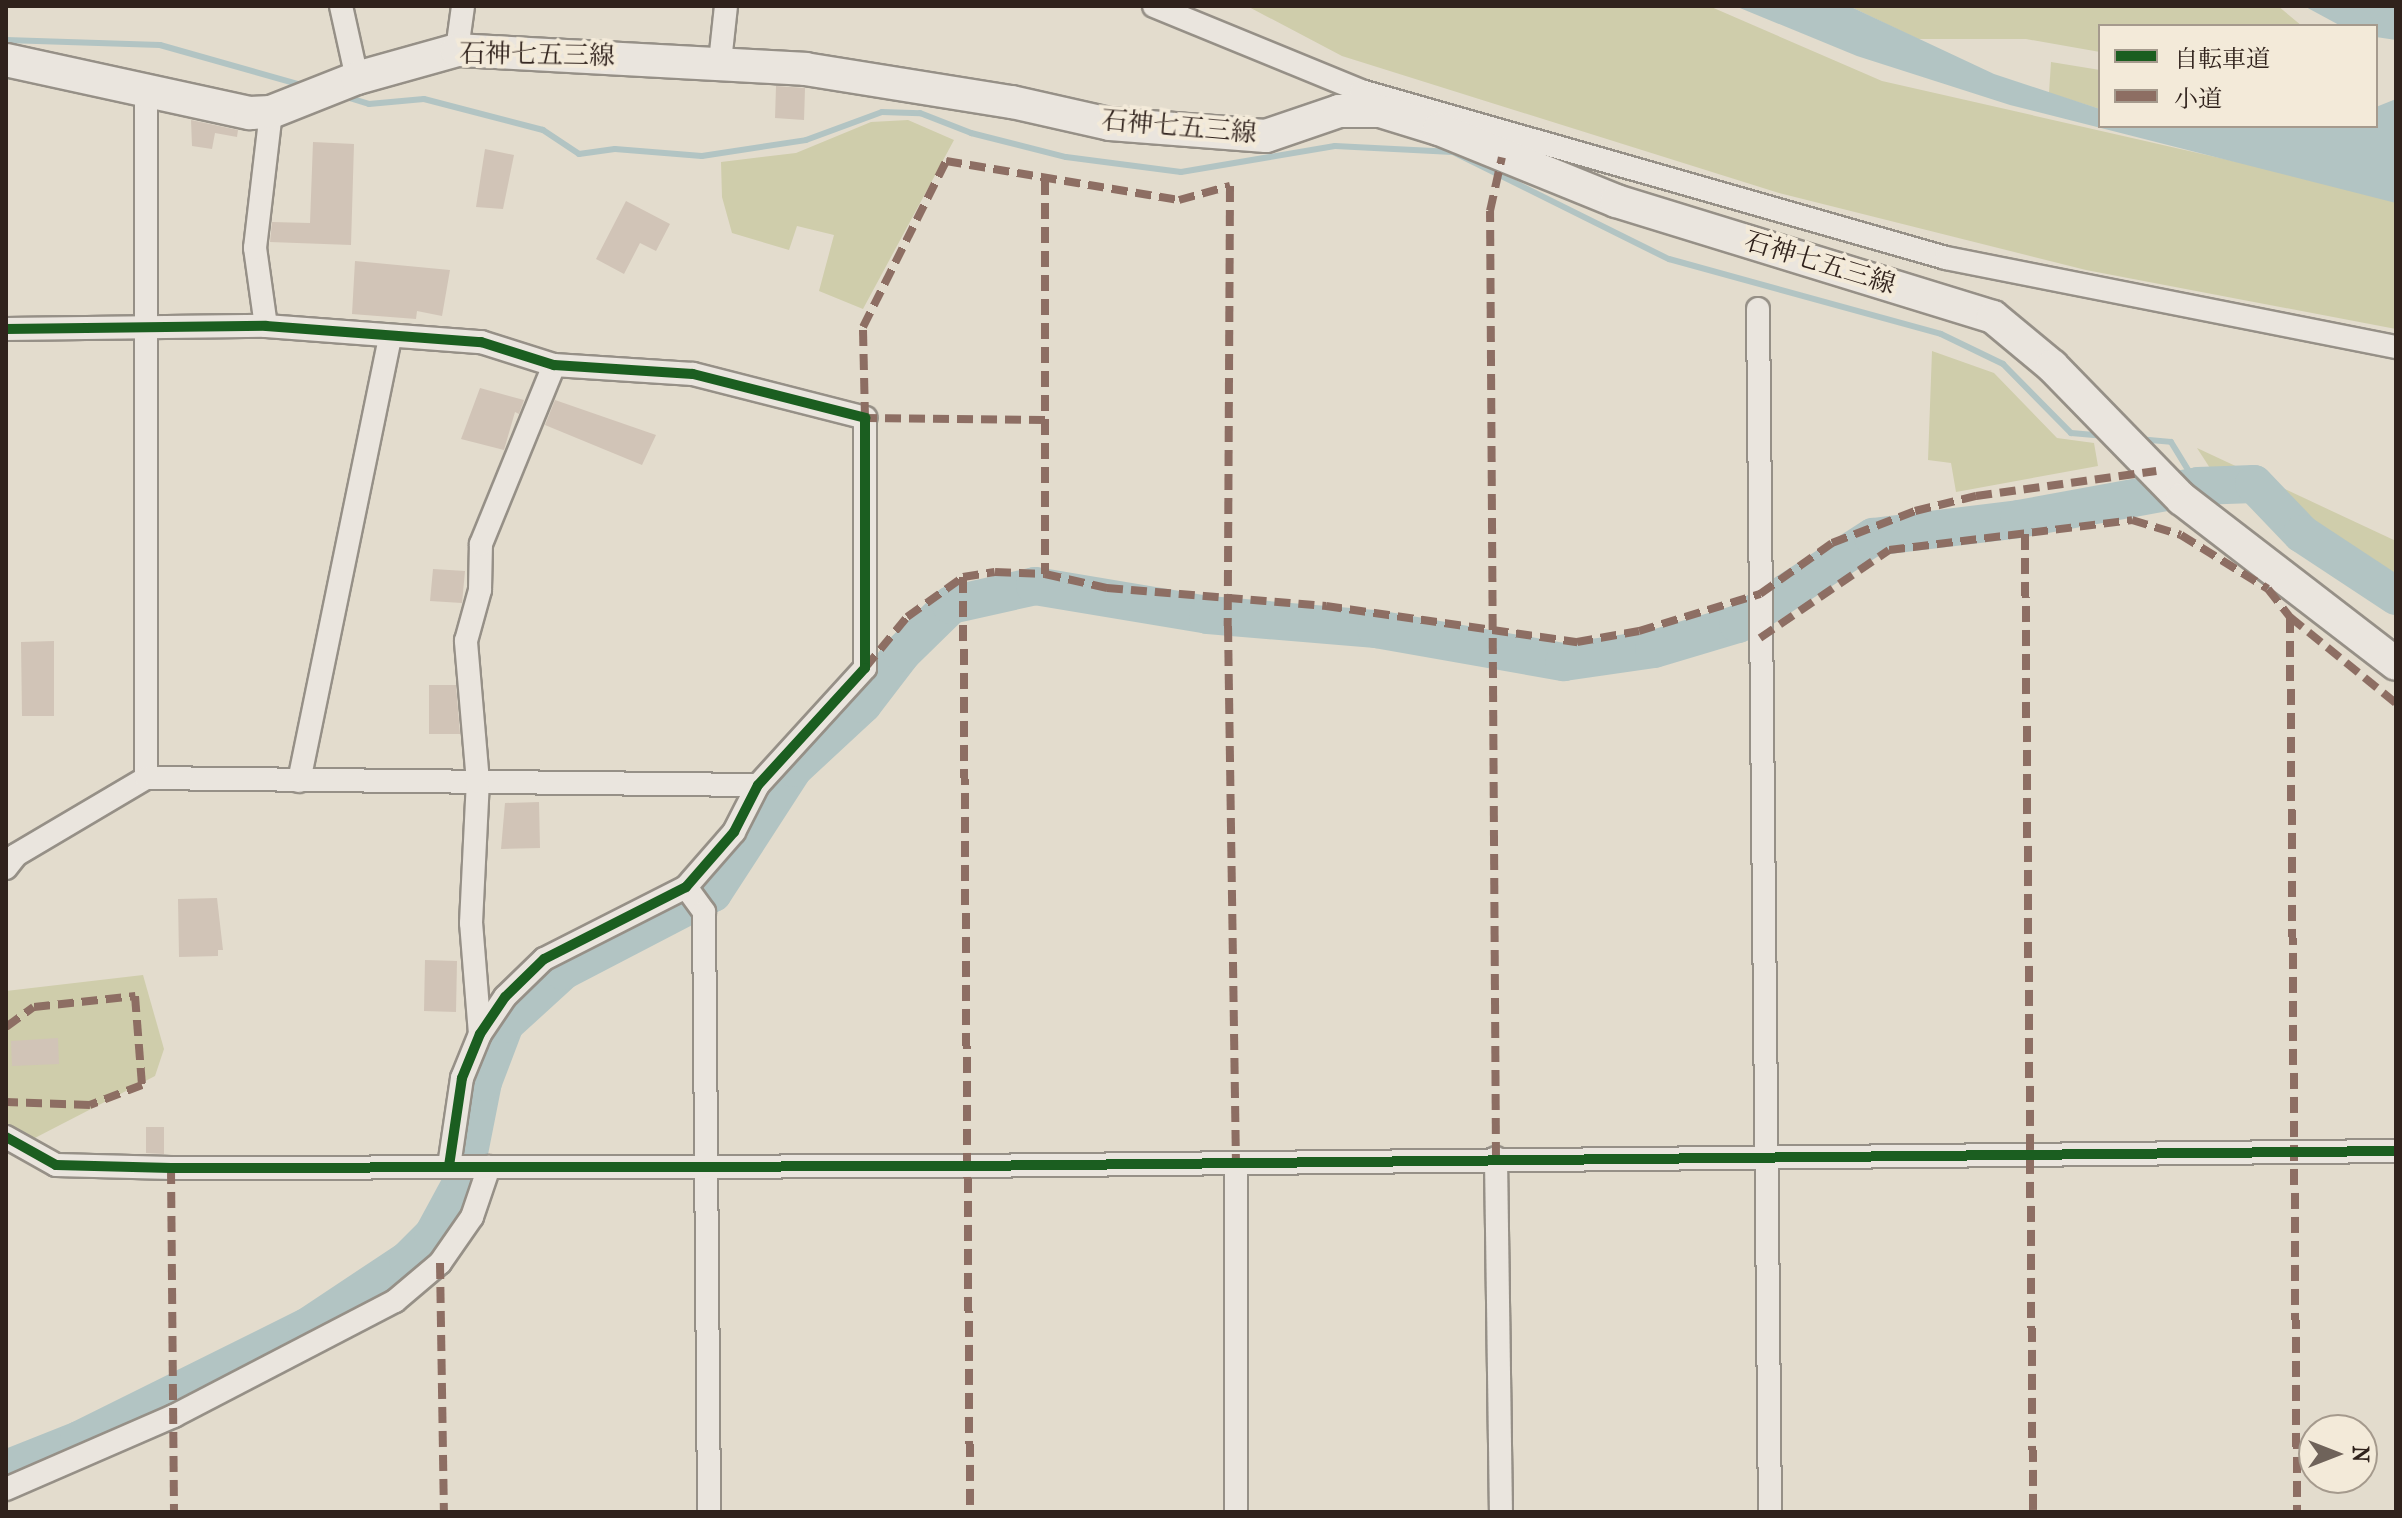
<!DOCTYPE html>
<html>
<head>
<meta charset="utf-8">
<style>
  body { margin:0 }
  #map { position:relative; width:2402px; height:1518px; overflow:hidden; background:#e3dccd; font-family:"IM FELL French Canon","Noto Serif JP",serif }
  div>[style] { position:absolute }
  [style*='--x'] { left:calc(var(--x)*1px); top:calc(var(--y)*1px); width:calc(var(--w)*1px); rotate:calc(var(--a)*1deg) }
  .green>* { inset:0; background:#cfcdab }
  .water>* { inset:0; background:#b2c4c3 }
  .stream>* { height:6px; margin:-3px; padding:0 3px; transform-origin:3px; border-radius:3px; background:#b2c4c3 }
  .river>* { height:38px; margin:-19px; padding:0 19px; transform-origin:19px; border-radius:19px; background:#b2c4c3 }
  .building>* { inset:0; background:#d1c4b7 }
  .roads { filter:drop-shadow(2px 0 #969087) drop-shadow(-2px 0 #969087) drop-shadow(0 2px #969087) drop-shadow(0 -2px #969087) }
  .street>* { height:22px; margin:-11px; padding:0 11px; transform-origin:11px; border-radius:11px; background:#eae5de }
  .secondary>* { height:32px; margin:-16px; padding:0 16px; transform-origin:16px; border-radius:16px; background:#eae5de }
  .quiet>* { height:8px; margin-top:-4px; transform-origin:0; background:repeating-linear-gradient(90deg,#8d6e63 0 16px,transparent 0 24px) }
  .cycleway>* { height:10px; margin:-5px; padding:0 5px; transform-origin:5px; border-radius:5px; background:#1b5e20 }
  span { translate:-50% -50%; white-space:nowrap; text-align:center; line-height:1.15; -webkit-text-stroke:8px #f3ead9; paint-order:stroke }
  .street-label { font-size:26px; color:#30221c }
  .frame { position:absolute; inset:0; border:8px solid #30221c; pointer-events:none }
  .legend { position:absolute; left:2098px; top:24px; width:280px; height:104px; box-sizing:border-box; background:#f3ead9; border:2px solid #a59a8d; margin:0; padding:10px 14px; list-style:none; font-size:24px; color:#30221c }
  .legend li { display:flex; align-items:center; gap:16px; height:40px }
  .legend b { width:40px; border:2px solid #a59a8d }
  .north { position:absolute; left:2298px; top:1414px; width:80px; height:80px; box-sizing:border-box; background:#f3ead9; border:2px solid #a59a8d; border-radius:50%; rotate:90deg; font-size:22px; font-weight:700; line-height:32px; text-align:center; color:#30221c }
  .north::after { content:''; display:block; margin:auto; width:28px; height:36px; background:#6f635a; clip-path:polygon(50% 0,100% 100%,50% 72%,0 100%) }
</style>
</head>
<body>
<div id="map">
  <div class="green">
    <i style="clip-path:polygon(1247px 6px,1709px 6px,1882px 81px,2396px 198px,2396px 329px,2086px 270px,1779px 193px,1342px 56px)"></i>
    <i style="clip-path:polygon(1849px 6px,2278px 6px,2302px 26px,2100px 26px,2100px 52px,2026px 39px,1918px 39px)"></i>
    <i style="clip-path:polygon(2051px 62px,2100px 70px,2100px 109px,2049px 93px)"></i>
    <i style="clip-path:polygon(908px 120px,954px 140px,863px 309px,819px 291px,834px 235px,797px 226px,789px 250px,732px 233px,722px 197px,721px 162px,796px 153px,871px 122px)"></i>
    <i style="clip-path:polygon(1932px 351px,1994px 373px,2057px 438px,2094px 443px,2098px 466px,1956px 492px,1951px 463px,1928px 460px)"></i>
    <i style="clip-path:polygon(2197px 448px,2396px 541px,2396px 587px,2219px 482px)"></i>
    <i style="clip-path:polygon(143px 975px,164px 1049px,155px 1076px,29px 1141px,6px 1125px,6px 991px)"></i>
  </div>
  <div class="water">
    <i style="clip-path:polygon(1735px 6px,1849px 6px,1994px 74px,2100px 109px,2100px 126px,2376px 126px,2376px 107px,2396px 99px,2396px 203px,2010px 105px,1857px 56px)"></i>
    <i style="clip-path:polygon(2304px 6px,2396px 6px,2396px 40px,2376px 37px,2376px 26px,2341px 26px)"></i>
  </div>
  <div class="stream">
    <i style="--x:6;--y:40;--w:154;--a:1.9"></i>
    <i style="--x:160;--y:45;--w:151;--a:15.8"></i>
    <i style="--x:343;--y:96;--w:27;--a:17"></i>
    <i style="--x:369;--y:104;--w:55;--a:-5.2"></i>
    <i style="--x:424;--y:99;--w:123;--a:14.6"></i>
    <i style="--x:543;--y:130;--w:43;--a:33.7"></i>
    <i style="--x:579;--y:154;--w:36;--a:-8"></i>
    <i style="--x:615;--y:149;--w:87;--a:4.6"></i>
    <i style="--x:702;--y:156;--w:105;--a:-8.7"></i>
    <i style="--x:806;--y:140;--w:81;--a:-20.2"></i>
    <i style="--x:882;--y:112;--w:38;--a:2"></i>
    <i style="--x:920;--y:113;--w:55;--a:21.4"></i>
    <i style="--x:971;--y:133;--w:98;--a:14.2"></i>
    <i style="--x:1066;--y:157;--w:116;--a:7.4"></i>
    <i style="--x:1181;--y:172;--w:156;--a:-9.6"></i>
    <i style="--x:1335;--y:146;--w:118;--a:2.9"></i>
    <i style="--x:1453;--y:152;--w:241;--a:26.4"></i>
    <i style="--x:1669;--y:259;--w:282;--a:15.4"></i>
    <i style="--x:1941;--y:334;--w:69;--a:25.8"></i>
    <i style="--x:2003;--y:364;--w:97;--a:45.4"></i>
    <i style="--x:2071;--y:433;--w:32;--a:5"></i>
    <i style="--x:2138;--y:439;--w:33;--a:5"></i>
    <i style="--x:2171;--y:442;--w:52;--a:58.5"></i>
  </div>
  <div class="river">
    <i style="--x:6;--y:1469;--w:79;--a:-21.7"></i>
    <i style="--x:79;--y:1440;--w:254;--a:-26.4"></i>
    <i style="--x:307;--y:1327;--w:121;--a:-33.6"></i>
    <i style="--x:408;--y:1260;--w:35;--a:-45"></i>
    <i style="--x:433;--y:1235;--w:65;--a:-61.5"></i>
    <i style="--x:464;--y:1178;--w:98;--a:-78.8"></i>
    <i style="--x:483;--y:1082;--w:62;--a:-69.2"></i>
    <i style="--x:505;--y:1024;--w:79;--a:-42.4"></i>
    <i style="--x:563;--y:971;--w:169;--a:-27.5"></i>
    <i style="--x:713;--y:893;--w:149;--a:-57.1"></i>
    <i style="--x:794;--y:768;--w:94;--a:-42.8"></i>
    <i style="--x:863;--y:704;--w:64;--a:-52.6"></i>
    <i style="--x:902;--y:653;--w:69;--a:-44.4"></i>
    <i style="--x:951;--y:605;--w:86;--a:-12.7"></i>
    <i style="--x:1035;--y:586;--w:175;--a:9.5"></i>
    <i style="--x:1208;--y:615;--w:169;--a:4.8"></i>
    <i style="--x:1376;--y:629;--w:191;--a:10"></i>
    <i style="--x:1564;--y:662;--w:91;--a:-8.2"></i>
    <i style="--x:1654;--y:649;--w:88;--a:-16.6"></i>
    <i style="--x:1738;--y:624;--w:161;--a:-32.8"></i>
    <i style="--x:1873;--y:537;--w:147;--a:-7"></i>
    <i style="--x:2019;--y:519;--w:182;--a:-10.4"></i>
    <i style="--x:2198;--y:486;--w:56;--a:-2"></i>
    <i style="--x:2254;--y:484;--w:69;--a:46.2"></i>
    <i style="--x:2302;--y:534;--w:113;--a:33.4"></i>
  </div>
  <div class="building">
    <i style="clip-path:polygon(776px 86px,805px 88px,804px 120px,775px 118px)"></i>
    <i style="clip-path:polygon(191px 120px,238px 130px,237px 137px,215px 133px,212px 149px,192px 146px)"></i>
    <i style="clip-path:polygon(313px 142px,354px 144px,351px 245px,270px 242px,272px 222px,310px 223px)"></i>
    <i style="clip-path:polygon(485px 149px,514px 155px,503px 209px,476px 207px)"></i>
    <i style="clip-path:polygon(626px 201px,670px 224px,656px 251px,640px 243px,624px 274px,596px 259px)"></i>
    <i style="clip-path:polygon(355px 261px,450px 270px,442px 316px,417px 311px,416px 319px,352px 314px)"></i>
    <i style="clip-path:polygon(480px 388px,524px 400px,519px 414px,515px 412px,504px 450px,461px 439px)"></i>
    <i style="clip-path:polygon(555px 400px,656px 435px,642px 465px,545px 425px)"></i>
    <i style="clip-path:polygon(433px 569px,465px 571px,462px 603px,430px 601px)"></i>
    <i style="clip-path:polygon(54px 641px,54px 716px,22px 716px,21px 642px)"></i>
    <i style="clip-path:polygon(429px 685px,456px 685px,460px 734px,429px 734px)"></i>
    <i style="clip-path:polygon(539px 802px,540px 848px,501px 849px,505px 803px)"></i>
    <i style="clip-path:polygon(217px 898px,223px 950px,218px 950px,218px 956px,179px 957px,178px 899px)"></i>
    <i style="clip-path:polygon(425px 960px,457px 961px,456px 1012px,424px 1011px)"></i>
    <i style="clip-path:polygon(58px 1038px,59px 1064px,12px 1066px,11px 1041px)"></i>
    <i style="clip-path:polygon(146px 1127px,164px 1127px,164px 1154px,146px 1153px)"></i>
  </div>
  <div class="roads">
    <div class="street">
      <i style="--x:341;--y:6;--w:74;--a:77.5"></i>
      <i style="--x:1154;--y:6;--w:224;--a:22.3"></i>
      <i style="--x:1361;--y:91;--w:608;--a:15.93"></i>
      <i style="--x:1946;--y:258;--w:459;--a:11.2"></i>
      <i style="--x:457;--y:50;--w:44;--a:-82.2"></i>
      <i style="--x:720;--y:62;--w:56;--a:-83.9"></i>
      <i style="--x:1758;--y:309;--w:1203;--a:89.43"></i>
      <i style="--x:266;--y:326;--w:79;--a:-98"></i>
      <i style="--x:255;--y:248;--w:137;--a:-83.3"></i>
      <i style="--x:6;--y:329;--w:260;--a:-0.7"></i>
      <i style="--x:266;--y:326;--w:216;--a:4.3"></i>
      <i style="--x:481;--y:342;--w:77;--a:17.5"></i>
      <i style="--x:554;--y:365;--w:139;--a:3.7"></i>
      <i style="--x:693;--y:374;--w:178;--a:14.3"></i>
      <i style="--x:865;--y:418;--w:250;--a:90"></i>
      <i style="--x:865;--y:668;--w:159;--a:132.4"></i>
      <i style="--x:758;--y:785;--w:53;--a:117.1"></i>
      <i style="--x:734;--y:832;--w:73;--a:131.1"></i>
      <i style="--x:686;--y:887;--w:159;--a:153.1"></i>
      <i style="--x:544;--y:959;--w:54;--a:135.7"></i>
      <i style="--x:505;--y:997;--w:45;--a:124"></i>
      <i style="--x:480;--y:1034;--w:48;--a:112.2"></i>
      <i style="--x:462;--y:1078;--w:89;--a:98.4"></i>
      <i style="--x:146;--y:778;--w:687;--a:-90"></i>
      <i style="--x:299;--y:781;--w:454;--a:-78.4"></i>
      <i style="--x:6;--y:868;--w:16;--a:-52"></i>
      <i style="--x:16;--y:855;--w:151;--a:-30.6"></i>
      <i style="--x:146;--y:778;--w:612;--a:0.66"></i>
      <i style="--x:686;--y:887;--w:31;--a:54"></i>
      <i style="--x:704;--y:912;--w:600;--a:89.52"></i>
      <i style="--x:480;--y:1034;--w:111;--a:-94.6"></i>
      <i style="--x:471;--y:923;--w:141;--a:-87.2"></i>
      <i style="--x:478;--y:782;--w:142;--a:-94.9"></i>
      <i style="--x:466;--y:641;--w:53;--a:-74.6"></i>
      <i style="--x:480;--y:590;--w:46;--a:-88.8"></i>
      <i style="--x:481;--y:544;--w:193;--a:-67.8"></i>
      <i style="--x:6;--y:1137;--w:57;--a:29.2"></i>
      <i style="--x:56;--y:1165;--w:115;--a:1.5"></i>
      <i style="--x:171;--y:1168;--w:793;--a:-0.14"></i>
      <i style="--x:964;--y:1166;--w:1432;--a:-0.6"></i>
      <i style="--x:1496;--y:1158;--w:354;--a:89.2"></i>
      <i style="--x:1236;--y:1163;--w:349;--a:90"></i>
      <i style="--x:6;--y:1489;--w:183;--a:-23.5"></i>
      <i style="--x:174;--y:1416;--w:249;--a:-27.5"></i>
      <i style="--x:395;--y:1301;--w:59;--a:-40.2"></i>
      <i style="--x:440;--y:1263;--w:56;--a:-55.2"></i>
      <i style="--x:472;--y:1217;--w:53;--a:-71.2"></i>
    </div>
    <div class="secondary">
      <i style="--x:6;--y:60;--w:250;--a:12.3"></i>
      <i style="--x:250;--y:113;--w:21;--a:-3"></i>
      <i style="--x:271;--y:112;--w:92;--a:-21.6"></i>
      <i style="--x:357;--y:78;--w:104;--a:-15.6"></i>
      <i style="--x:457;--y:50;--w:349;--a:3.1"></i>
      <i style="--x:805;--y:69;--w:210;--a:9.1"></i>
      <i style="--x:1012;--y:102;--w:100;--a:12.7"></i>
      <i style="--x:1110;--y:124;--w:156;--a:4.4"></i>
      <i style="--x:1266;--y:136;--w:77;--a:-18.9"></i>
      <i style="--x:1339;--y:111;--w:41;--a:0"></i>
      <i style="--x:1380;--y:111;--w:62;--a:17"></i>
      <i style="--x:1439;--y:129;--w:191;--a:22.1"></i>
      <i style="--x:1616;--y:201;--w:394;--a:17.1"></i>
      <i style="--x:1993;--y:317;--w:77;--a:39.7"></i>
      <i style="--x:2052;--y:366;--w:186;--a:45.7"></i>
      <i style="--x:2182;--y:499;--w:270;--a:37.6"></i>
    </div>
  </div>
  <div class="quiet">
    <i style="--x:1045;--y:179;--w:395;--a:90"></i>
    <i style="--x:1045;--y:420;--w:180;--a:-179.4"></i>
    <i style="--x:865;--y:418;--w:91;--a:-91.3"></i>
    <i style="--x:863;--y:327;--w:186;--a:-63.4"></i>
    <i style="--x:946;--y:161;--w:236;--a:9.5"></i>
    <i style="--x:1179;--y:200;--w:53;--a:-15.4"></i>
    <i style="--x:1230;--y:186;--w:440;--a:90.3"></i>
    <i style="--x:1228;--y:626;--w:537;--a:89.15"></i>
    <i style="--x:2025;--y:534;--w:978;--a:89.53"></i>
    <i style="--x:963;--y:577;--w:935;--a:89.57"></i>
    <i style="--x:2290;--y:617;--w:895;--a:89.55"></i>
    <i style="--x:1760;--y:638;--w:156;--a:-34.3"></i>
    <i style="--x:1889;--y:550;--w:245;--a:-7"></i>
    <i style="--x:2132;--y:520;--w:51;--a:17"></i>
    <i style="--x:2181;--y:535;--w:102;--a:31.8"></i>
    <i style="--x:2268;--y:589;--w:36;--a:52"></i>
    <i style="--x:2290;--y:617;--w:136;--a:39.1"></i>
    <i style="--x:865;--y:668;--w:66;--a:-50.5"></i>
    <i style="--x:907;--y:617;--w:69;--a:-35.5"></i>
    <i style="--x:963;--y:577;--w:32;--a:-9"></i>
    <i style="--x:995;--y:572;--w:50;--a:2.3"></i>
    <i style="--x:1045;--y:574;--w:64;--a:12.7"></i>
    <i style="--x:1107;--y:588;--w:220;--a:4.7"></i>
    <i style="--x:1326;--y:606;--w:254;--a:8.2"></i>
    <i style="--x:1577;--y:642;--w:63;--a:-10.1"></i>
    <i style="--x:1639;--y:631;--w:127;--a:-17"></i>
    <i style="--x:1760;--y:594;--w:88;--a:-35.3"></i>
    <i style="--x:1832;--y:543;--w:89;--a:-21.1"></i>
    <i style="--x:1915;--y:511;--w:63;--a:-13.8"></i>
    <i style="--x:1976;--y:496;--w:182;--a:-7.9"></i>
    <i style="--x:6;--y:1027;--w:34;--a:-36"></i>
    <i style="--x:34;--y:1007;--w:102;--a:-6.2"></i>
    <i style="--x:135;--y:996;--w:89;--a:85.5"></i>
    <i style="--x:142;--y:1085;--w:56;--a:159"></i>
    <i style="--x:90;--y:1105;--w:84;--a:-178"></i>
    <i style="--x:1496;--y:1158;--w:947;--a:-90.36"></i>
    <i style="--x:1490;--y:211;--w:55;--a:-77.5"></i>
    <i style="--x:171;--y:1168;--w:344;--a:89.5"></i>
    <i style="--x:440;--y:1263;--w:249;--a:89.1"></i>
  </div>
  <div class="cycleway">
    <i style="--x:6;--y:329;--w:260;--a:-0.7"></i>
    <i style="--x:266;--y:326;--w:216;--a:4.3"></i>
    <i style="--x:481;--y:342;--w:77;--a:17.5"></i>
    <i style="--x:554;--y:365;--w:139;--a:3.7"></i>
    <i style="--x:693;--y:374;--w:178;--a:14.3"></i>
    <i style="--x:865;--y:418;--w:250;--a:90"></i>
    <i style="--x:865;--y:668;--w:159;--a:132.4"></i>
    <i style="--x:758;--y:785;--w:53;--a:117.1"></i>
    <i style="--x:734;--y:832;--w:73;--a:131.1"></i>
    <i style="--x:686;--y:887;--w:159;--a:153.1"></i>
    <i style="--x:544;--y:959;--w:54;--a:135.7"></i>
    <i style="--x:505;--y:997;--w:45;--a:124"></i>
    <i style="--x:480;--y:1034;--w:48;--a:112.2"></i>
    <i style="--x:462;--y:1078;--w:89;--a:98.4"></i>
    <i style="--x:6;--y:1137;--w:57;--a:29.2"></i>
    <i style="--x:56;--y:1165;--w:115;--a:1.5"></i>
    <i style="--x:171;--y:1168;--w:793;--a:-0.14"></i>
    <i style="--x:964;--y:1166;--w:1432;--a:-0.6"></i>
  </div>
  <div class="street-label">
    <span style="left:537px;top:55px;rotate:1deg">石神七五三線</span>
    <span style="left:1179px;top:127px;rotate:5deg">石神七五三線</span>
    <span style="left:1820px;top:263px;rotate:17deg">石神七五三線</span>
  </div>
  <div class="frame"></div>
  <ul class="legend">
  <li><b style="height:10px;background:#1b5e20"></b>自転車道</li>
  <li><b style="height:10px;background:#8d6e63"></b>小道</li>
  </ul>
  <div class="north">N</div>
</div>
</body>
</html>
